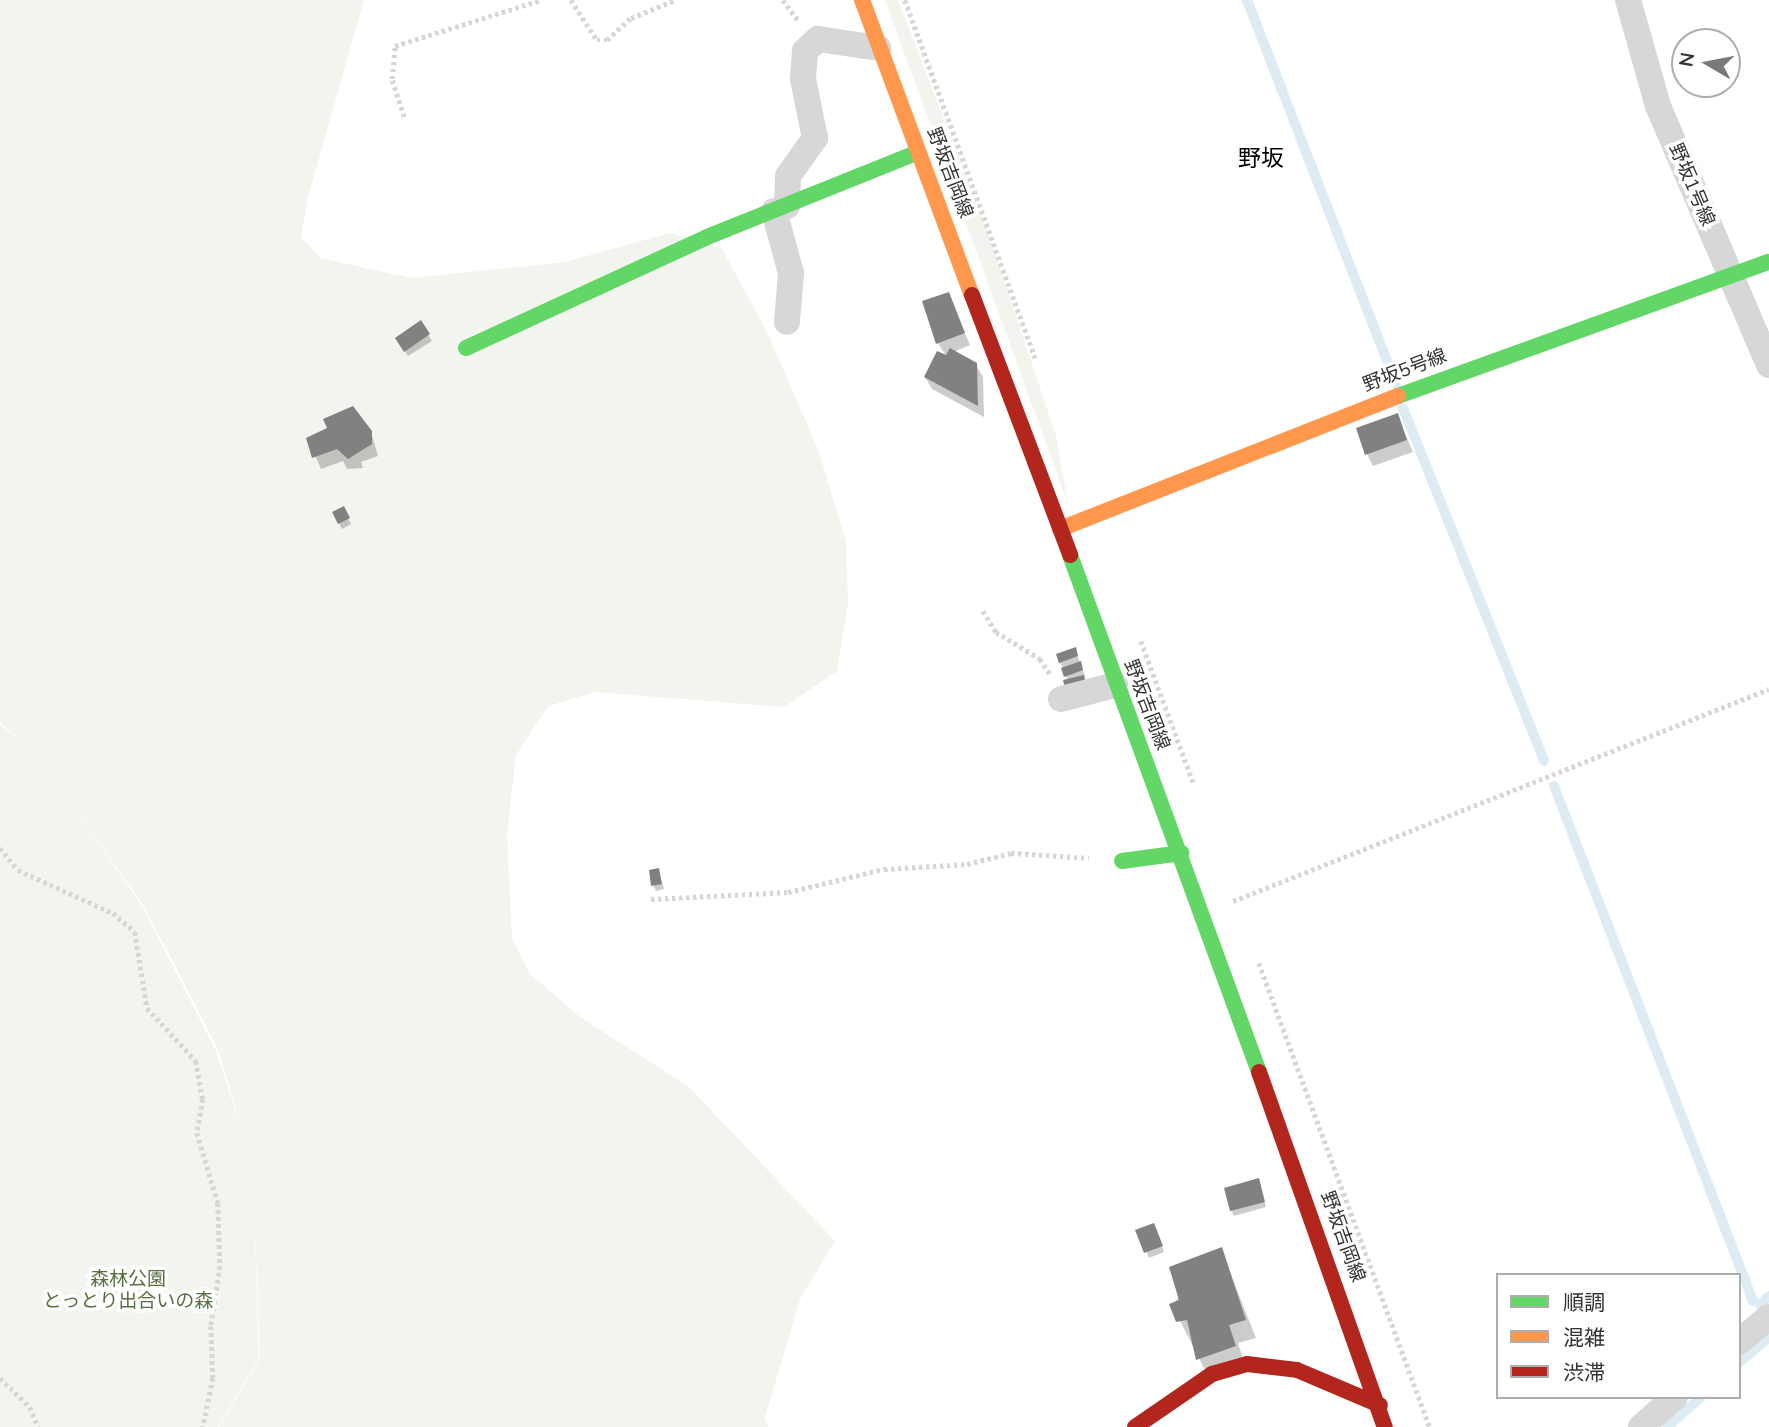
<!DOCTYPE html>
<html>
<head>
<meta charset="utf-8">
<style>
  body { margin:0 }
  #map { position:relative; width:1769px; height:1427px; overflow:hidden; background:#fff; font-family:"Nunito Sans","Noto Sans JP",sans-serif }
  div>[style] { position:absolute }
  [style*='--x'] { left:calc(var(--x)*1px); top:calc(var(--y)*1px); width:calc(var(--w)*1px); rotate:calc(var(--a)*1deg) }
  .green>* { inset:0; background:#f1f5ed }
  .shadow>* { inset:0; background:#0003 }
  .stream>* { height:10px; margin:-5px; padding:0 5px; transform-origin:5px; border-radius:5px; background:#ddebf3 }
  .building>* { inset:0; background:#818181 }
  .path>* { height:4.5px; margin-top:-2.25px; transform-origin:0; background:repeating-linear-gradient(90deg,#d6d6d6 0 3.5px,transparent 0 7px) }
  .street>* { height:26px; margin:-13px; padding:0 13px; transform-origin:13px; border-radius:13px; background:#d7d7d7 }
  .fast>* { height:16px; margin:-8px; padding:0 8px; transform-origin:8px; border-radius:8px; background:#63d668 }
  .slow>* { height:16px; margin:-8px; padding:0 8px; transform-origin:8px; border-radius:8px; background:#ff974d }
  .jam>* { height:16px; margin:-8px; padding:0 8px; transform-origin:8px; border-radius:8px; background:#b3261e }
  span { translate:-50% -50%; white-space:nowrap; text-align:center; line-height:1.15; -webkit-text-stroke:7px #fff; paint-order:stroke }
  .street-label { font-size:19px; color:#333 }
  .park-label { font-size:19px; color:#56703f }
  .quarter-label { font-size:23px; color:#000 }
  .legend { position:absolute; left:1496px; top:1273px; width:245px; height:126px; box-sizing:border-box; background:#fff; border:2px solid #adadad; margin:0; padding:9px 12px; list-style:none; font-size:21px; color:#333 }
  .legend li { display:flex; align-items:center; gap:14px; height:35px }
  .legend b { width:35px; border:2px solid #adadad }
  .north { position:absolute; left:1671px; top:28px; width:70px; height:70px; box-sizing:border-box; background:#fff; border:2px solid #adadad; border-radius:50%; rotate:280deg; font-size:19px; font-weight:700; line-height:28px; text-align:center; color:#333 }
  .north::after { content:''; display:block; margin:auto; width:24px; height:32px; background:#7a7a7a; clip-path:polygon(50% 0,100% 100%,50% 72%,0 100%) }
</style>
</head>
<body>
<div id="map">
  <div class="green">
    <i style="clip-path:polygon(evenodd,0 0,364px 0,308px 197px,301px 237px,320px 258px,412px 278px,565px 262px,670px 233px,722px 249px,765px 328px,818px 449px,846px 542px,848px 604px,837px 671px,784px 707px,595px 692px,548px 706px,516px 755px,507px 835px,512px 939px,530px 974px,580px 1017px,689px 1087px,835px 1241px,800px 1299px,765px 1417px,768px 1427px,219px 1427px,260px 1358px,253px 1180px,259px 1358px,218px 1427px,0 1427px,0 725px,26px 743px,0 723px,0 0,50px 772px,145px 908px,218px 1049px,244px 1137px,216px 1051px,144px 909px,50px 772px)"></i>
    <i style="clip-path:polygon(885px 0,898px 0,992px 244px,1056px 436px,1068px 504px)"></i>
  </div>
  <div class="shadow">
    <i style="clip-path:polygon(948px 294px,970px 345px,953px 352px,976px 365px,983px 377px,984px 417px,932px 389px,925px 377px,946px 356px,938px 343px)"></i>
    <i style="clip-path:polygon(421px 323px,432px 341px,408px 356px,397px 338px)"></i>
    <i style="clip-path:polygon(1397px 415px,1413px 452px,1373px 466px,1367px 454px)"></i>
    <i style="clip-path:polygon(371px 432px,378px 456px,361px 462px,363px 468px,347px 469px,343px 461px,321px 469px,308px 439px)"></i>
    <i style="clip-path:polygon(343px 509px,351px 524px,342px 529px,334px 513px)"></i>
    <i style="clip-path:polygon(1075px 649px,1085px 676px,1068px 681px,1060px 662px)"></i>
    <i style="clip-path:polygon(658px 870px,664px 889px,656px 891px,653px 885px)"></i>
    <i style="clip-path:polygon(1258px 1180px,1266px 1207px,1234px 1216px,1231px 1210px)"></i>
    <i style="clip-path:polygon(1138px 1231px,1156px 1231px,1164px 1252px,1149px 1258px)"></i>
    <i style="clip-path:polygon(1221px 1250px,1256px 1338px,1238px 1343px,1245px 1364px,1209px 1378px,1172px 1305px)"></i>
  </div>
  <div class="stream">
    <i style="--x:1247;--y:0;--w:413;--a:68.8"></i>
    <i style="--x:1403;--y:408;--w:380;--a:68.2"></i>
    <i style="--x:1554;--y:786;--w:552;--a:68.87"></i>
    <i style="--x:1760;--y:1305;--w:13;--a:-45"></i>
    <i style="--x:1739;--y:1363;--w:40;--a:-41"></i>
    <i style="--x:1667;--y:1427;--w:45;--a:-41.4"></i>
  </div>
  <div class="building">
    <i style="clip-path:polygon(949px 292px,965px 333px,936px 344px,922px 301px)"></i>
    <i style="clip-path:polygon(421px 320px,430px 334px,404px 352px,395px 338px)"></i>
    <i style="clip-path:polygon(950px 348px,977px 363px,978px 406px,924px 377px,937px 351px,946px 355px)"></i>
    <i style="clip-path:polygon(353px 406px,372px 431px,372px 444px,348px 459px,337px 449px,312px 458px,306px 438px,327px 428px,323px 419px)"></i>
    <i style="clip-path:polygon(1398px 413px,1407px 440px,1365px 455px,1356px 428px)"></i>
    <i style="clip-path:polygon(344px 506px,350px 518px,338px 524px,332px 512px)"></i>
    <i style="clip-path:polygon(1076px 647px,1078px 656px,1059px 663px,1056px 654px)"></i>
    <i style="clip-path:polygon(1081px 661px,1083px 670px,1064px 677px,1061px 668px)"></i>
    <i style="clip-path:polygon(1084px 675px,1086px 683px,1065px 688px,1063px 680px)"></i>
    <i style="clip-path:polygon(659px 868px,662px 884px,651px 886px,649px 870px)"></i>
    <i style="clip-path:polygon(1259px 1178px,1265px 1202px,1230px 1211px,1224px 1188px)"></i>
    <i style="clip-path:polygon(1154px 1223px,1163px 1246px,1144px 1253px,1135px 1230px)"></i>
    <i style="clip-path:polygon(1222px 1247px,1246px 1320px,1229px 1325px,1236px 1346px,1196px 1360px,1187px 1320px,1176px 1322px,1169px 1304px,1179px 1300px,1169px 1267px)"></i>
  </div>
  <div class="path">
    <i style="--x:571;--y:0;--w:48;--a:57"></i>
    <i style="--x:597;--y:40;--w:10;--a:0"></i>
    <i style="--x:607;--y:40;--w:33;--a:-43"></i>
    <i style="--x:631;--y:18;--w:48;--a:-22.2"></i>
    <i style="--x:783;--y:0;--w:26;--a:53"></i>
    <i style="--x:905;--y:0;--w:381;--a:70"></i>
    <i style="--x:404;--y:117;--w:40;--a:-108"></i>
    <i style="--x:392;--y:79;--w:33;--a:-85"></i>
    <i style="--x:395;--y:46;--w:153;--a:-17.5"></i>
    <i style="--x:983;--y:611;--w:25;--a:58"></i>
    <i style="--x:996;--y:632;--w:52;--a:31.5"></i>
    <i style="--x:1040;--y:659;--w:18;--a:56"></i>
    <i style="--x:1141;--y:641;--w:153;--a:69.7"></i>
    <i style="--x:0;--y:848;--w:28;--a:51"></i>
    <i style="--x:18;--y:870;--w:104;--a:24.4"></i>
    <i style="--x:113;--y:913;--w:29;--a:41"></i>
    <i style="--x:135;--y:932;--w:77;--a:81"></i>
    <i style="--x:147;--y:1008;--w:72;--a:47.2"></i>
    <i style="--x:196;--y:1061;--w:39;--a:80"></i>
    <i style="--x:203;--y:1099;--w:35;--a:100"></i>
    <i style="--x:197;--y:1133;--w:73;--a:73.3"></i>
    <i style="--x:218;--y:1203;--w:63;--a:88.2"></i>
    <i style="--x:220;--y:1266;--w:61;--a:98.5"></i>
    <i style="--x:211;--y:1326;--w:52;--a:87.8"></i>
    <i style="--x:213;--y:1378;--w:50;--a:101.5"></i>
    <i style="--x:651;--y:899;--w:137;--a:-2.9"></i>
    <i style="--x:788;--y:892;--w:99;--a:-13.5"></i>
    <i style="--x:884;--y:869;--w:83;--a:-3.4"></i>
    <i style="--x:967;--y:864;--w:45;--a:-14"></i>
    <i style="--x:1011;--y:853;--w:78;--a:3.7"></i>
    <i style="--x:1233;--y:901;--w:576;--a:-21.58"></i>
    <i style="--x:1259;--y:963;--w:495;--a:69.8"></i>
    <i style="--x:0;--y:1378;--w:42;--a:44"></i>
    <i style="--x:30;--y:1407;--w:22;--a:68"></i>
  </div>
  <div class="street">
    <i style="--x:1628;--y:0;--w:110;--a:74.2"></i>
    <i style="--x:1658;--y:106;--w:282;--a:66.8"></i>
    <i style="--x:787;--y:206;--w:30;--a:-88"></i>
    <i style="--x:788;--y:176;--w:47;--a:-54.6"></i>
    <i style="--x:815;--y:138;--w:60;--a:-101.5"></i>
    <i style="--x:803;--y:79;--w:28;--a:-86"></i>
    <i style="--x:805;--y:51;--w:18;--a:-43"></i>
    <i style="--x:818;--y:39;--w:61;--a:8.5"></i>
    <i style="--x:774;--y:211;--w:64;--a:74.7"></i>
    <i style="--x:791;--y:273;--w:49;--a:94.7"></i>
    <i style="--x:1061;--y:699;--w:56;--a:-14.5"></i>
    <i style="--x:1739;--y:1342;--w:39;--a:-40"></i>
    <i style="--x:1641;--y:1427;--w:45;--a:-41.4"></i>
  </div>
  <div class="fast">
    <i style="--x:466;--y:348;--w:265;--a:-24.7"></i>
    <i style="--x:707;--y:237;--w:227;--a:-21.9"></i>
    <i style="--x:1398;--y:396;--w:394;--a:-19.9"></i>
    <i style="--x:1070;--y:555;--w:550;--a:69.92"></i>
    <i style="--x:1122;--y:861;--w:60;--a:-7.7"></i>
  </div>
  <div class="slow">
    <i style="--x:862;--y:0;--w:315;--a:69.6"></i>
    <i style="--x:1060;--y:529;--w:363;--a:-21.5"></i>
  </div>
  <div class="jam">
    <i style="--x:972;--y:295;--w:278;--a:69.3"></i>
    <i style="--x:1259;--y:1072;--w:377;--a:70.5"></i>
    <i style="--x:1135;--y:1427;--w:93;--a:-34.5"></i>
    <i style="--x:1212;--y:1374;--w:36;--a:-16"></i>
    <i style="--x:1247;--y:1364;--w:50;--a:6.8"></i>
    <i style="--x:1297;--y:1370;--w:90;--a:22.9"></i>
  </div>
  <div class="street-label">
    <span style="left:949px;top:173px;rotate:69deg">野坂吉岡線</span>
    <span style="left:1691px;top:185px;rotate:67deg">野坂1号線</span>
    <span style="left:1405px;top:371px;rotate:-21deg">野坂5号線</span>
    <span style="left:1146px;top:705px;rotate:69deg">野坂吉岡線</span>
    <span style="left:1342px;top:1237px;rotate:70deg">野坂吉岡線</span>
  </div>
  <div class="park-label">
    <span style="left:128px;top:1291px">森林公園<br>とっとり出合いの森</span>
  </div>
  <div class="quarter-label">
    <span style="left:1261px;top:159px">野坂</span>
  </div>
  <ul class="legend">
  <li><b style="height:9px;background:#63d668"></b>順調</li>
  <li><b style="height:9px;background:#ff974d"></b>混雑</li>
  <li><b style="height:9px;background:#b3261e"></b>渋滞</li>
  </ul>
  <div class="north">N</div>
</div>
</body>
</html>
